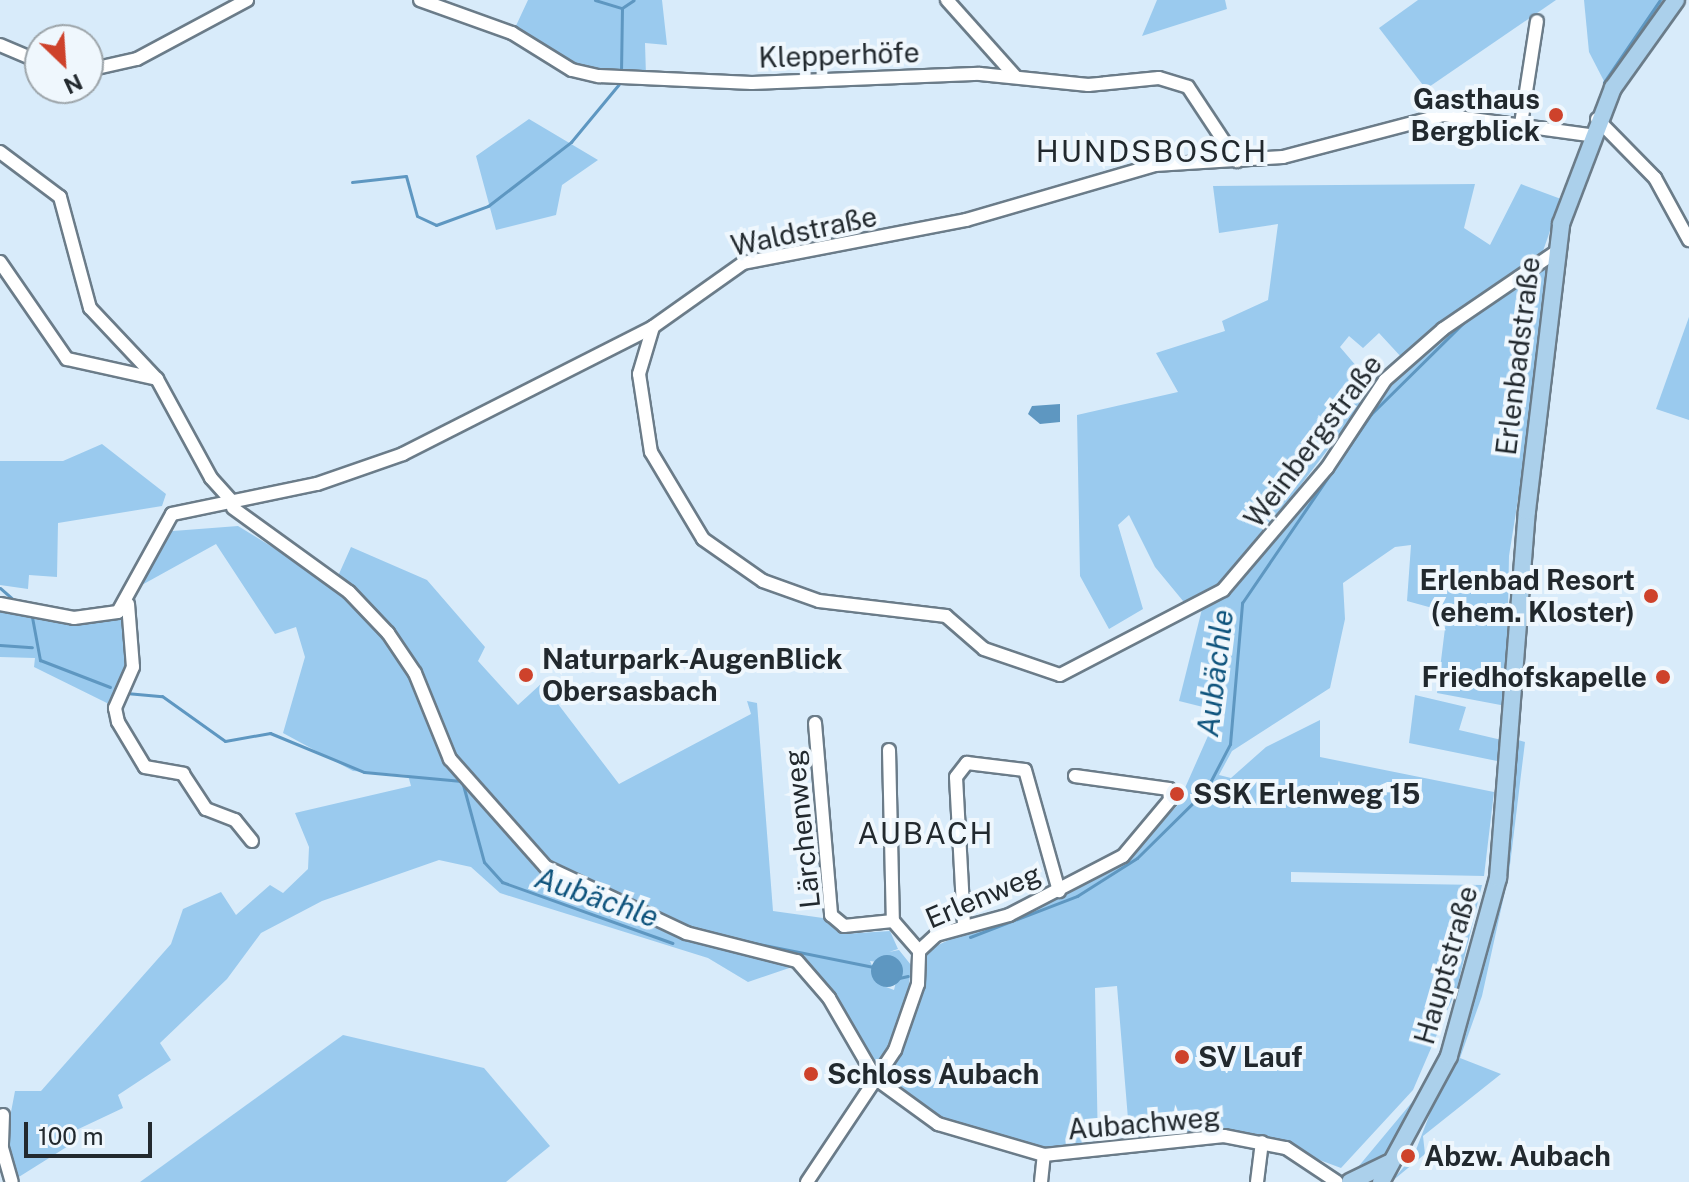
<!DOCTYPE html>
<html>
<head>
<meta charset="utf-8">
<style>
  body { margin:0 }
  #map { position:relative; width:1689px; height:1182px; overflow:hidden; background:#d8ebfa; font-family:"Public Sans",sans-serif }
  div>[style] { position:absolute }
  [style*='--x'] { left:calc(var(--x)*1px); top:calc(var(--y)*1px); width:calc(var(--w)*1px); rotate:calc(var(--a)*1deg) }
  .green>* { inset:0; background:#9acaee }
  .water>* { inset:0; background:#5e97c1 }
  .round { border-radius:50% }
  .stream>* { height:3px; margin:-1.5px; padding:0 1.5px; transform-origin:1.5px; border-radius:1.5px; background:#5e97c1 }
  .roads { filter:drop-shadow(2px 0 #6b7c89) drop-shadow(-2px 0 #6b7c89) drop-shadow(0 2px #6b7c89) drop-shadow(0 -2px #6b7c89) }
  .minor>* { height:12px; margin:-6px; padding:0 6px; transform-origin:6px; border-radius:6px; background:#fff }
  .major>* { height:16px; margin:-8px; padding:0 8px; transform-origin:8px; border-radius:8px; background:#abd0eb }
  .dots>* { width:22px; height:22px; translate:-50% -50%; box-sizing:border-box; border:4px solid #eff7fd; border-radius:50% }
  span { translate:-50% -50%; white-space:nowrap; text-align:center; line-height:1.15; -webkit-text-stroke:8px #eff7fd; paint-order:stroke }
  .street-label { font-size:28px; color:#22292e }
  .poi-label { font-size:28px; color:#22292e; font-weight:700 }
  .right { translate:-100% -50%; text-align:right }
  .left { translate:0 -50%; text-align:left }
  .neighbourhood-label { font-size:30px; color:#22292e; letter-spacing:2px }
  .water-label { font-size:30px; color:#0f547d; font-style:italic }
  .north { position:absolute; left:24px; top:24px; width:80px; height:80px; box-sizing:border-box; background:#eff7fd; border:2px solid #9da5aa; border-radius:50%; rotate:155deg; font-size:22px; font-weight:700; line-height:32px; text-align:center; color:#22292e }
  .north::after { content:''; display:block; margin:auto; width:28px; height:36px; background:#ce422b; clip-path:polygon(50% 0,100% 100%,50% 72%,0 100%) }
  .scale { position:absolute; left:24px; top:1122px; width:128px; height:36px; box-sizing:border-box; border:4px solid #22292e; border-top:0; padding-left:10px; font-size:24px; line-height:28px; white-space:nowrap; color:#22292e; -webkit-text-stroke:6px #eff7fd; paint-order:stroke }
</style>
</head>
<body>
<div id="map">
  <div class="green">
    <i style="clip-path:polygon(528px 0,662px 0,667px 45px,645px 43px,646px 76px,571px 67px,514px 30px)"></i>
    <i style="clip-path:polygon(1157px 0,1225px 0,1227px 9px,1142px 36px)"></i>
    <i style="clip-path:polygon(1418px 0,1556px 0,1426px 89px,1379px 28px)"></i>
    <i style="clip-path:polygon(1584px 0,1664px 0,1606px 85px,1589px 52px)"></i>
    <i style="clip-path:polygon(529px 119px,598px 160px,562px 185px,556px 215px,496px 230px,476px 156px)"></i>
    <i style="clip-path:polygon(1475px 184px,1464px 228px,1490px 245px,1521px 184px,1561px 199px,1542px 254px,1403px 359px,1379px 333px,1363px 348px,1349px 336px,1340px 347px,1375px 388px,1224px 585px,1188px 607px,1155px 567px,1129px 515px,1118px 525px,1143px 609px,1109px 629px,1080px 576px,1077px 415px,1178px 392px,1156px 353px,1225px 331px,1222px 321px,1268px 300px,1278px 224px,1219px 233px,1213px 186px)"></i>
    <i style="clip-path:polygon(1557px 254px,1509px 556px,1506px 706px,1437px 693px,1447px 612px,1407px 601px,1411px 545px,1395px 547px,1343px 583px,1345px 619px,1330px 688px,1232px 751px,1219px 775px,1231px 778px,1266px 747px,1320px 720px,1320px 757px,1494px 792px,1484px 876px,1291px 872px,1291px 882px,1482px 885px,1457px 988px,1413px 1090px,1341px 1168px,1263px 1139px,1130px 1143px,1117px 986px,1095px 988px,1098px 1148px,1026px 1147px,958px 1128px,923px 1108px,889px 1075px,915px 1011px,927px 950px,1126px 859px,1177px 806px,1219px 711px,1179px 701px,1203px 605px,1230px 586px,1406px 362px)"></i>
    <i style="clip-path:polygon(1689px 317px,1689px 420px,1656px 409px)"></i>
    <i style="clip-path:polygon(102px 444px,166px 494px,162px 506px,58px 523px,57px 577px,29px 575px,28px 589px,0 585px,0 461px,63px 461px)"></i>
    <i style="clip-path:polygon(evenodd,238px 526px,334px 585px,351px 547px,427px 580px,485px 647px,478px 661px,518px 705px,542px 683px,619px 784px,751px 714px,747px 701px,757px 703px,773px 911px,823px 918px,843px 934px,890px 931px,898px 949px,889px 952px,899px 950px,911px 965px,907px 1004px,884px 1059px,874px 1062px,805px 962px,724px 942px,535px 860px,559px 880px,678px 933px,798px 965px,748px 982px,708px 958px,500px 893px,471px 867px,439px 860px,322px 901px,261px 933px,227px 979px,160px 1043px,171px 1060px,118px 1095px,123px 1108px,70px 1133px,73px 1143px,14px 1180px,4px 1149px,15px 1091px,41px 1091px,171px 944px,183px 909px,221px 892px,236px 915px,270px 885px,283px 893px,308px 869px,309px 847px,295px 813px,411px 786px,408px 775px,353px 771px,283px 733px,305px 657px,296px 627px,275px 634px,216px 544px,140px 586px,160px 532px,238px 526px,870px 961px,900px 965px,894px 990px,881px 985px,870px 961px)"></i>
    <i style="clip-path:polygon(0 607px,75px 621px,124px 610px,131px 655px,113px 706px,34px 667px,35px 658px,0 657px)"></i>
    <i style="clip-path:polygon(1415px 695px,1466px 707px,1459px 730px,1506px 741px,1497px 761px,1409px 743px)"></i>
    <i style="clip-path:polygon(1518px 740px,1525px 742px,1509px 873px,1482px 996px,1460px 1058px,1501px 1074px,1423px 1136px,1425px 1154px,1391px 1182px,1414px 1155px,1479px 986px)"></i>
    <i style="clip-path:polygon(1506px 751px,1494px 877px,1459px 1020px,1406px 1131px,1376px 1166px,1353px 1173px,1423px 1089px,1447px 1040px,1482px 918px)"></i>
    <i style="clip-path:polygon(343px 1035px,484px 1068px,550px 1146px,506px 1182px,140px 1182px)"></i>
  </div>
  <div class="water">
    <i style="clip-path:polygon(1060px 404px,1060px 422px,1040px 424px,1028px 414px,1032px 406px)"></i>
    <i class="round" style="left:871px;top:955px;width:32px;height:32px"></i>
  </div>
  <div class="stream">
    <i style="--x:595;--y:0;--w:28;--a:17"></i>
    <i style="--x:622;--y:8;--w:14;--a:-34"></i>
    <i style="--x:621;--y:72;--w:64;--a:-89.1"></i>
    <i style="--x:1604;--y:82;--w:99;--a:-55.7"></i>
    <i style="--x:352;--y:182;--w:54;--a:-6.3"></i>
    <i style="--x:406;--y:176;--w:41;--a:74.6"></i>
    <i style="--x:417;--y:216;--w:21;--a:25"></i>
    <i style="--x:436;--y:225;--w:55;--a:-20.1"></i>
    <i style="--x:488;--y:206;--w:105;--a:-37.6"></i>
    <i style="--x:571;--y:142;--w:75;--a:-50.4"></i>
    <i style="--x:0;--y:588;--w:23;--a:41"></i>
    <i style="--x:32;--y:617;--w:44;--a:79.5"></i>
    <i style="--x:40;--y:660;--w:75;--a:21.1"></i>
    <i style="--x:0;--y:645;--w:32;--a:4"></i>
    <i style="--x:126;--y:693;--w:36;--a:5"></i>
    <i style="--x:162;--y:696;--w:77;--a:35.5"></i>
    <i style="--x:225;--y:741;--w:46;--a:-10.1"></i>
    <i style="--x:270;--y:733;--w:102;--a:22.5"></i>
    <i style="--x:364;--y:772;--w:98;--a:5.2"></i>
    <i style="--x:462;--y:781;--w:84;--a:74.8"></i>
    <i style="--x:484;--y:862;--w:27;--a:48"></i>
    <i style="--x:502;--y:882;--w:181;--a:19.7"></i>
    <i style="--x:970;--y:937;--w:115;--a:-21"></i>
    <i style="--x:1077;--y:896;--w:71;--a:-32.3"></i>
    <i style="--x:1137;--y:858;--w:97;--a:-44.6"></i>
    <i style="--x:1206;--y:790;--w:52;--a:-62.4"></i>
    <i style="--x:1230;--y:744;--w:142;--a:-85.1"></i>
    <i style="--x:1242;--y:603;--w:229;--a:-55.7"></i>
    <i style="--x:1371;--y:414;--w:131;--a:-44.7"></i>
    <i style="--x:744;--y:941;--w:132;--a:11.4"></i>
    <i style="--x:899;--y:978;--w:9;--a:-13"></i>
  </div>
  <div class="roads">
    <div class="minor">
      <i style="--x:420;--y:0;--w:98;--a:19.7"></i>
      <i style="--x:512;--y:33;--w:70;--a:31.7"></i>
      <i style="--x:572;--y:70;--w:28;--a:13"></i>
      <i style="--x:599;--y:76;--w:153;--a:2.6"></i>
      <i style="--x:752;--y:83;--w:228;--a:-2.3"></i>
      <i style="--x:980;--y:74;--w:109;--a:5.8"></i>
      <i style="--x:1088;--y:85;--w:71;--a:-5.6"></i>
      <i style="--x:1159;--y:78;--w:30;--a:17"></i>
      <i style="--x:1188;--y:87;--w:89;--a:56.5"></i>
      <i style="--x:947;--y:0;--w:101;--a:48.2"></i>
      <i style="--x:0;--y:45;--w:43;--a:23"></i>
      <i style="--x:88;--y:70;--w:50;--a:-12.7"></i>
      <i style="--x:137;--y:59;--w:125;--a:-28.2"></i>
      <i style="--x:1597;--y:119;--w:83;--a:45.5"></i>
      <i style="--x:1655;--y:178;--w:71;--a:61.3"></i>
      <i style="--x:1521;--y:124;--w:104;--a:-81.2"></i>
      <i style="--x:0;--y:152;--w:75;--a:36.9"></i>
      <i style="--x:60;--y:197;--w:115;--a:74.9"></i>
      <i style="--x:90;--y:308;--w:98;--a:46.7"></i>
      <i style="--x:157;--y:379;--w:113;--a:61.4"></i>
      <i style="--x:211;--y:478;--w:30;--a:48"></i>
      <i style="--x:0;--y:262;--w:118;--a:55.4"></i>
      <i style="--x:67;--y:359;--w:92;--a:12.5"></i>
      <i style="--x:653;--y:327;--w:49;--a:106.6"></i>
      <i style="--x:639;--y:374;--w:79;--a:81.3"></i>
      <i style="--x:651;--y:452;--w:101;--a:59.1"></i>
      <i style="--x:703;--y:539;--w:73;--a:35"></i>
      <i style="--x:763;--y:581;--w:59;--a:19.7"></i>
      <i style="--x:819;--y:601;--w:128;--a:6.7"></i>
      <i style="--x:946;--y:616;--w:50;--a:41"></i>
      <i style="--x:984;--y:649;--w:80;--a:18.9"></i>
      <i style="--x:1060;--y:675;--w:184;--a:-27.5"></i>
      <i style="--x:1223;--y:590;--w:160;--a:-49.6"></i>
      <i style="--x:1327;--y:468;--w:105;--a:-56.6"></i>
      <i style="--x:1385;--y:380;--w:77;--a:-41.3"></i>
      <i style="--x:1443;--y:329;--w:137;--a:-34.3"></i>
      <i style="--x:233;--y:508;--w:143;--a:35.9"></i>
      <i style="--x:349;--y:592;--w:57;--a:46.4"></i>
      <i style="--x:388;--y:633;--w:48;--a:56"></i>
      <i style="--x:415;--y:673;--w:93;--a:67.9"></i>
      <i style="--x:450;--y:759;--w:144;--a:48.4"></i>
      <i style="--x:546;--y:867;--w:155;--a:25.2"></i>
      <i style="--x:686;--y:933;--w:114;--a:14.2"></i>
      <i style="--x:797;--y:961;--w:49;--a:49.1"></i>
      <i style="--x:829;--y:998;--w:94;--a:59.9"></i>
      <i style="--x:876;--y:1079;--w:77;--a:36"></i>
      <i style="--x:938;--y:1124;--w:110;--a:16.3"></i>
      <i style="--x:1044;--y:1155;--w:181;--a:-6"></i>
      <i style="--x:1224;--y:1136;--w:63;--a:11"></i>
      <i style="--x:1286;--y:1148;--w:61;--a:33.7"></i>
      <i style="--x:0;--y:604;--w:75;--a:10.7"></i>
      <i style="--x:74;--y:618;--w:44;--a:-7.8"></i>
      <i style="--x:118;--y:612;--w:112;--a:-61.1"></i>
      <i style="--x:172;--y:514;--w:148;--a:-11.7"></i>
      <i style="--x:317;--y:484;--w:91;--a:-19.2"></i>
      <i style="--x:403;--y:454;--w:280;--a:-26.9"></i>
      <i style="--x:653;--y:327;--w:110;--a:-35.4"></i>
      <i style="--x:743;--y:263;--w:227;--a:-10.9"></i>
      <i style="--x:966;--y:220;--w:197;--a:-16.2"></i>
      <i style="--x:1155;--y:165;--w:128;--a:-3.6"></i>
      <i style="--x:1283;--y:157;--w:165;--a:-14.7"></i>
      <i style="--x:1443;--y:115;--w:147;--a:7.8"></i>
      <i style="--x:128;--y:604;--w:63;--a:85.5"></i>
      <i style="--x:133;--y:667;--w:45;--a:113.7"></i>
      <i style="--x:115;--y:708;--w:14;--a:78"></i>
      <i style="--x:118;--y:722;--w:52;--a:59"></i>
      <i style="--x:145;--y:767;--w:39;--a:10"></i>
      <i style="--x:183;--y:774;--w:42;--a:56.7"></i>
      <i style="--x:206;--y:809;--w:31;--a:21"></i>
      <i style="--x:235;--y:820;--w:27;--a:51"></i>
      <i style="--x:815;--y:723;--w:193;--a:85.2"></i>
      <i style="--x:831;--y:915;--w:17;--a:40"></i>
      <i style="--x:844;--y:926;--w:49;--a:-5.8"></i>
      <i style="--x:889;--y:750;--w:171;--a:88.7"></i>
      <i style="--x:893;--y:921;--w:40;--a:49"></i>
      <i style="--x:964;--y:925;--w:148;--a:-93.1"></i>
      <i style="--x:956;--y:777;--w:18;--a:-52"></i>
      <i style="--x:967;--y:763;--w:58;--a:6.9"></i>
      <i style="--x:1025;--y:770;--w:126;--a:74.3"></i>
      <i style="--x:3;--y:1115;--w:33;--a:92"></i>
      <i style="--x:2;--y:1148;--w:35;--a:74"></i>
      <i style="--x:807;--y:1182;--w:159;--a:-56.3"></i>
      <i style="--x:895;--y:1050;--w:70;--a:-70.8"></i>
      <i style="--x:918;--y:984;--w:33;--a:-88"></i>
      <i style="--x:919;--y:951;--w:23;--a:-43"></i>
      <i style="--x:936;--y:935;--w:76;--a:-15.3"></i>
      <i style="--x:1009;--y:915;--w:128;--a:-27.4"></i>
      <i style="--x:1123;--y:856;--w:73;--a:-50"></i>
      <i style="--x:1170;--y:800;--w:11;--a:-95"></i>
      <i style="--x:1169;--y:789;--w:95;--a:-172.1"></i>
      <i style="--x:1041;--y:1182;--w:27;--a:-84"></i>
      <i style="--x:1257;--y:1182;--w:40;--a:-82.9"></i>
    </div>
    <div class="major">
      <i style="--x:1350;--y:1182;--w:43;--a:-26"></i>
      <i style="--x:1381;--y:1182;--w:143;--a:-61.6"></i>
      <i style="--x:1449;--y:1056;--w:185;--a:-74.6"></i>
      <i style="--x:1498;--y:878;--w:368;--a:-85.5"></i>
      <i style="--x:1527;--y:511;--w:289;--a:-83.2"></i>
      <i style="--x:1561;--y:224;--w:146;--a:-69.1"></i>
      <i style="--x:1613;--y:88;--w:108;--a:-54.4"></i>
    </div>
  </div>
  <div class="dots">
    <i style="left:1556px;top:115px;background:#ce422b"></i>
    <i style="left:1651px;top:596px;background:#ce422b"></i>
    <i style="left:526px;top:675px;background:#ce422b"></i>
    <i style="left:1663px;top:677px;background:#ce422b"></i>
    <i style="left:1177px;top:794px;background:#ce422b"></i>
    <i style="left:1182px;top:1057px;background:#ce422b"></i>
    <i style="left:811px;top:1074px;background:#ce422b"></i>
    <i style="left:1408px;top:1156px;background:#ce422b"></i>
  </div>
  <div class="street-label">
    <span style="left:839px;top:55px;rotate:-2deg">Klepperhöfe</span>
    <span style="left:804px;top:231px;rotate:-12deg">Waldstraße</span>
    <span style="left:1518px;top:356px;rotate:-83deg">Erlenbadstraße</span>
    <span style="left:1313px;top:441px;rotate:-53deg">Weinbergstraße</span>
    <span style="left:802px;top:829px;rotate:-96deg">Lärchenweg</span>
    <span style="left:983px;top:896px;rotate:-23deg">Erlenweg</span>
    <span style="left:1446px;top:965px;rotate:-74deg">Hauptstraße</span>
    <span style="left:1144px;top:1123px;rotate:-5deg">Aubachweg</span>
  </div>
  <div class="poi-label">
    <span class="right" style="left:1540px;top:115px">Gasthaus<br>Bergblick</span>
    <span class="right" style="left:1635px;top:596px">Erlenbad Resort<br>(ehem. Kloster)</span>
    <span class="left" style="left:542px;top:675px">Naturpark-AugenBlick<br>Obersasbach</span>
    <span class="right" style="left:1647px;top:677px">Friedhofskapelle</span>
    <span class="left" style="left:1193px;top:794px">SSK Erlenweg 15</span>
    <span class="left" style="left:1198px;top:1057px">SV Lauf</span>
    <span class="left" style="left:827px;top:1074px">Schloss Aubach</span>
    <span class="left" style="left:1424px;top:1156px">Abzw. Aubach</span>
  </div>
  <div class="neighbourhood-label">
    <span style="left:1152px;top:151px">HUNDSBOSCH</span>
    <span style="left:926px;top:833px">AUBACH</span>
  </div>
  <div class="water-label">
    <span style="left:1215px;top:673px;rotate:-83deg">Aubächle</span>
    <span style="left:597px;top:897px;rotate:19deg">Aubächle</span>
  </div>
  <div class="north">N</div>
  <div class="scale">100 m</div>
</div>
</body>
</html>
